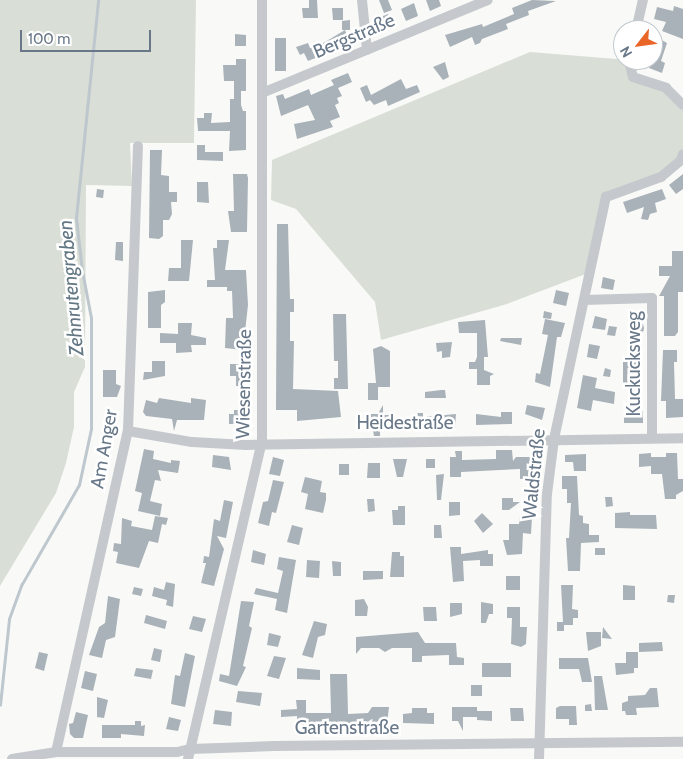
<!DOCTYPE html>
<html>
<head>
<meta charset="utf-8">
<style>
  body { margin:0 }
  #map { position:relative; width:683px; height:759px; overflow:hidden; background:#f9faf7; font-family:Cabin,sans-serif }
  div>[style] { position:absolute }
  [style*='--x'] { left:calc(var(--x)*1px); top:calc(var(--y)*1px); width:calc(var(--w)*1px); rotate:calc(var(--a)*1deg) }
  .green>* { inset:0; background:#d9dfd6 }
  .stream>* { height:2.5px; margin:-1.25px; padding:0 1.25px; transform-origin:1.25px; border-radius:1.25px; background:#bdc7cd }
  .building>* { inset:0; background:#a9b2b9 }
  .round { border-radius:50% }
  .minor>* { height:10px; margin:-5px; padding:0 5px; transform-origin:5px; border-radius:5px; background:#c5c9cd }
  span { translate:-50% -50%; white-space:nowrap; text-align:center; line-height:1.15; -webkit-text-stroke:5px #fff; paint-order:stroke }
  .street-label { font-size:19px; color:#687889 }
  .water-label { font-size:20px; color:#637884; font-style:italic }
  .north { position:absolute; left:613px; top:20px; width:50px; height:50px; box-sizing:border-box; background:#fff; border:1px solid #c3c9d0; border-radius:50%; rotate:240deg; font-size:14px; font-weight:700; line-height:20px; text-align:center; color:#687889 }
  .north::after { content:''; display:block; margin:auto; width:18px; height:22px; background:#e96528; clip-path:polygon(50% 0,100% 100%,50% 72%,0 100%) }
  .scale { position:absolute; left:20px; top:30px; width:131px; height:22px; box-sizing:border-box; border:2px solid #687889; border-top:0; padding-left:6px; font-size:15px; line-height:18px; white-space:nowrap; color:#687889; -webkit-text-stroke:4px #fff; paint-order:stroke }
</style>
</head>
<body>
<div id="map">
  <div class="green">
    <i style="clip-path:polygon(0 0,196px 0,194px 143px,130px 143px,132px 186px,86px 185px,85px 367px,74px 392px,74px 427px,66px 463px,56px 493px,0 586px)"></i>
    <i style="clip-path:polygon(530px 52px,629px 60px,633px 77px,666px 88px,683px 105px,683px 154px,661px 177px,606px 197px,591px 272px,507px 304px,381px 340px,375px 302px,296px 209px,271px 200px,272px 160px)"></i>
  </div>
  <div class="stream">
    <i style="--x:0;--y:705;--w:86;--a:-84"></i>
    <i style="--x:9;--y:619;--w:37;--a:-70"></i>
    <i style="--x:22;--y:584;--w:114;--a:-60.1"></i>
    <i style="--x:79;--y:485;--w:57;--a:-77.9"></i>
    <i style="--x:91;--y:429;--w:111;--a:-90"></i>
    <i style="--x:91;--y:318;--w:48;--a:-100.8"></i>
    <i style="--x:82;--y:271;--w:53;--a:-96.5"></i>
    <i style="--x:76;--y:218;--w:219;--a:-84.2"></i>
  </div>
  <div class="building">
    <i style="clip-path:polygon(309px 0,317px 0,318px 18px,303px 18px,302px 8px,309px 8px)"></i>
    <i style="clip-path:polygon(379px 0,388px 0,392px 10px,384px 13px)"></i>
    <i style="clip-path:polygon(426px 0,439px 0,441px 6px,430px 11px)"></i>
    <i style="clip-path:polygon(532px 0,556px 1px,528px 11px,529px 15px,506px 24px,508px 29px,482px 39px,480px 43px,475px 45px,472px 37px,450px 47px,445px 35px,482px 24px,483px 27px,514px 14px,512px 8px)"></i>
    <i style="clip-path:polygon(414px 3px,418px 16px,406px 21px,401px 9px)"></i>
    <i style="clip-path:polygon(674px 6px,683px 9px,683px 39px,662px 31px,666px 22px,654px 19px,657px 7px,673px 11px)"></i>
    <i style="clip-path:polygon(332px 8px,343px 8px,343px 20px,333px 20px)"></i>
    <i style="clip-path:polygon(388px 14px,393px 26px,380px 32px,376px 19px)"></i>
    <i style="clip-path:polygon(350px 20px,350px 30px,342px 30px,342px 21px)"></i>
    <i style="clip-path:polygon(345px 30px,350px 44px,308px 61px,304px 53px,300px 55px,296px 47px,308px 43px,310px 48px,320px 45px)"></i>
    <i style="clip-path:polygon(235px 34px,246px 35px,246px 46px,235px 46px)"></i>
    <i style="clip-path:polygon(275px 38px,286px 38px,286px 71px,275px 71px)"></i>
    <i style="clip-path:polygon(658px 38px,667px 43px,661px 61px,665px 63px,662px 73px,649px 68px)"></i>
    <i style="clip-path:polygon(236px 59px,246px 59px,246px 91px,241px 91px,241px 105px,243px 111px,246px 111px,246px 150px,229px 151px,230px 131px,198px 131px,197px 118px,204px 118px,204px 113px,212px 113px,211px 123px,230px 122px,230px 99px,234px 99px,234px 81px,224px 81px,223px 65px,236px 65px)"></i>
    <i style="clip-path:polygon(445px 62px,449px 77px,443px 80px,433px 67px)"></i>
    <i style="clip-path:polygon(348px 73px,352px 82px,338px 88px,342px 96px,337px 98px,339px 103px,335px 105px,340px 117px,330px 121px,333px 127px,297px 139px,294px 124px,315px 120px,308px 105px,281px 116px,276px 96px,283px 94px,285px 99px,309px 89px,311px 95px,334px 85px,331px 80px)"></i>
    <i style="clip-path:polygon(401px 79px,406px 89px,417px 85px,420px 92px,388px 106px,386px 100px,374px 105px,370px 100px,366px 102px,360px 88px,367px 85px,371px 95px)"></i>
    <i style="clip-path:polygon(197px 145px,205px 145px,205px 152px,223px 152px,223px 161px,197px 160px)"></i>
    <i style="clip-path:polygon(150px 150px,162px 150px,161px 175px,169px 176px,169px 192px,177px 192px,177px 202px,171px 202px,172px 214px,169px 220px,163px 220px,163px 236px,159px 239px,149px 238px)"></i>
    <i style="clip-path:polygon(233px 174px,247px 174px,248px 178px,247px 232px,231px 232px,228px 211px,234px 211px)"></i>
    <i style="clip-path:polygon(683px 174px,683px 189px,676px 194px,669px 185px)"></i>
    <i style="clip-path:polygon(197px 182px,208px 182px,209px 203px,197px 202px)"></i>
    <i style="clip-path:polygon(97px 189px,104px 190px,103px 198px,96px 197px)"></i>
    <i style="clip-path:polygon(662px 189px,666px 199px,655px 203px,657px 212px,650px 214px,648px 220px,641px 219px,644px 207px,627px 213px,623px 202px)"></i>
    <i style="clip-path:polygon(277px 224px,288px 224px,290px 299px,294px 299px,294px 312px,290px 312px,290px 341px,294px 341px,293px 389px,338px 391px,341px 417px,297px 421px,297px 410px,276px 410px)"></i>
    <i style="clip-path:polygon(181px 240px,193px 240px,189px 281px,168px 281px,169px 268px,181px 268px)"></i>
    <i style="clip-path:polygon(217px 240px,229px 240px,225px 270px,246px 270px,248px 305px,243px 350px,251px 350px,252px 357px,243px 357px,243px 350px,225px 348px,226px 318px,233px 318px,232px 291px,227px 291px,227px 287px,207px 287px,207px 280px,215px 280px,213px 248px,217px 248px)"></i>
    <i style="clip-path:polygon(116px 242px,123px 242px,123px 261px,115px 260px)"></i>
    <i style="clip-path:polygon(672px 251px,683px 251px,683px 292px,678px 292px,678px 332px,675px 336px,664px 336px,664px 296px,659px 296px,670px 276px,659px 276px,659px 266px,672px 266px)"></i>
    <i style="clip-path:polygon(603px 277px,615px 280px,613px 290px,601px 288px)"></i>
    <i style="clip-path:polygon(165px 290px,165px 302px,161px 305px,161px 328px,148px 328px,148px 292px)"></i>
    <i style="clip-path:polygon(556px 290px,569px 293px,566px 306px,553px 303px)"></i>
    <i style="clip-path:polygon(544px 311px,552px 313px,551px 319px,543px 318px)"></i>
    <i style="clip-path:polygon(333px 314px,346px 314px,348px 389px,334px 389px,334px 378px,338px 378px,338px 361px,334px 361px)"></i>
    <i style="clip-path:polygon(595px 316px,607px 319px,605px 330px,592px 328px)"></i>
    <i style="clip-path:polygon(545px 319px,565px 323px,561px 337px,557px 337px,550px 387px,535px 382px,536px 373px,540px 374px,548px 335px,542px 334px)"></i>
    <i style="clip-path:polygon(485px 320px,488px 357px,484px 357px,484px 370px,494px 374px,490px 376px,490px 385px,477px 385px,477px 369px,469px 369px,469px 362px,475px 362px,477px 357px,477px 333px,459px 333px,458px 322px)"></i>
    <i class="round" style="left:630px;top:321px;width:14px;height:14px"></i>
    <i style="clip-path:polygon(178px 323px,192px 323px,191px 335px,206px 338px,206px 345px,191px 345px,192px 352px,176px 353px,176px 343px,160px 343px,160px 333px,178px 334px)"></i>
    <i style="clip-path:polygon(609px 326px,617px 327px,615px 336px,607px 335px)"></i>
    <i style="clip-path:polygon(501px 338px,522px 338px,521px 345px,500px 341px)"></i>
    <i style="clip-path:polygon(452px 342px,450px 357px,442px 358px,442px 351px,437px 352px,436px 343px)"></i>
    <i style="clip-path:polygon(589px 344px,600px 346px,597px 359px,587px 357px)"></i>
    <i style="clip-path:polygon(381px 346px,390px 351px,390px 387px,378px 387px,378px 400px,368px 400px,368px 383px,376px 383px,373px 349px)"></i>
    <i style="clip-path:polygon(663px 350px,677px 350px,677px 362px,674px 362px,675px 399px,683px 399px,683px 417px,666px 418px,666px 401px,661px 401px)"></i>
    <i style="clip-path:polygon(628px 351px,641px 351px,641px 362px,636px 362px,638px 386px,623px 386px,623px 362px,629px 362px)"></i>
    <i style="clip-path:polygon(152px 361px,165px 361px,165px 376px,143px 380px,144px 372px,152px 372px)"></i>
    <i style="clip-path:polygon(230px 364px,243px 364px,247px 369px,244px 386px,236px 386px,236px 376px,230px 376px)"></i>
    <i style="clip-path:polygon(605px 368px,611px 370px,610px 377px,603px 376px)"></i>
    <i style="clip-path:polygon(103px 370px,116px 370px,116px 384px,121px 386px,117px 397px,103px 397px)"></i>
    <i style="clip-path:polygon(583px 375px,597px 378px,595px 388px,615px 392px,614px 404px,593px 400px,591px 411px,577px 408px)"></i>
    <i style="clip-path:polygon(441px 390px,445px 390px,446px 398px,425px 398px,425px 392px)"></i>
    <i style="clip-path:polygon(159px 398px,191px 403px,191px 398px,206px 400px,204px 420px,177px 420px,174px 431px,172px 419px,146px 416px,143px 412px,146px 400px,157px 403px)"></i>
    <i style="clip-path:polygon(383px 405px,383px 415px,389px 415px,389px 423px,380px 423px,380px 436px,374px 436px,370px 414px,378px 414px)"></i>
    <i style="clip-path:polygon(527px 405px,545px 408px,542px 420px,525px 414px)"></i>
    <i style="clip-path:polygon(234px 410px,246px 410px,246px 424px,229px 424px,229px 414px,234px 414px)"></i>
    <i style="clip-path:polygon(643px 411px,643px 423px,624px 423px,624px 412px)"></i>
    <i style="clip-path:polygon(501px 412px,512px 412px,512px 424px,476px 425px,476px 414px,501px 417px)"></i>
    <i style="clip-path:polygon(417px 413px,423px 413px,423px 417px,456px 414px,455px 427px,417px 427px)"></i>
    <i style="clip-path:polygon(144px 449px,154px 451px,153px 459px,171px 463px,171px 460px,180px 461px,178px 473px,158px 470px,161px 481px,155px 480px,150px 501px,162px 504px,160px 516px,138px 511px,142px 493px,135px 491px)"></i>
    <i style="clip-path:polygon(496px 450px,512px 450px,513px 461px,516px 457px,532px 457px,533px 478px,520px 479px,520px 469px,461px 472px,461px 477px,450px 477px,450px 457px,456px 457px,455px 451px,462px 451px,462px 460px,496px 459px)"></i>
    <i style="clip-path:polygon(651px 453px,651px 457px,666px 457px,666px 453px,677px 453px,678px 479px,683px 479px,683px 491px,676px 495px,676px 499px,665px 499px,662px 474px,651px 474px,651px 466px,639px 467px,639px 454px)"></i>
    <i style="clip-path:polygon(586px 454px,586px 471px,574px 471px,573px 462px,565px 462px,565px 455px)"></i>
    <i style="clip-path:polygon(213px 455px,229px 457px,231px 470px,212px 467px)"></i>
    <i style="clip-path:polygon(273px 457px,284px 460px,280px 476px,269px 474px)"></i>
    <i style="clip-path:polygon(393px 459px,407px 459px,403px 477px,397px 477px)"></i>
    <i style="clip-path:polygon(426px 459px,435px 459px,435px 468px,426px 468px)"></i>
    <i style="clip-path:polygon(368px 463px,380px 463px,380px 478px,367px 478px)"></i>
    <i style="clip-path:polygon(339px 464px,349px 464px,349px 475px,339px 475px)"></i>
    <i style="clip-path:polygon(444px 474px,441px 500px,437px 500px,436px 475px)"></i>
    <i style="clip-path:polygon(562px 476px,577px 476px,579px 515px,583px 516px,583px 523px,589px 524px,589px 535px,599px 535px,599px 542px,581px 543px,580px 571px,568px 571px,566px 538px,569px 538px,571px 503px,567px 503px,567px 489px,562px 489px)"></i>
    <i style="clip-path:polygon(305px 477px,322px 481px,320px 492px,326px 493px,326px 500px,323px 513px,305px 509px,308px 494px,301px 492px)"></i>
    <i style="clip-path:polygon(273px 480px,284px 482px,276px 513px,272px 512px,269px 526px,258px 523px,263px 502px,268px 501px)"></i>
    <i style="clip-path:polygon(605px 497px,612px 497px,613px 506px,606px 507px)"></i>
    <i style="clip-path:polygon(502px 498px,513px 498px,513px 502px,520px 502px,509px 510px,502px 510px)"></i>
    <i style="clip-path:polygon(367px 499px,374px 499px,375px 511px,368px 512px)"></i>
    <i style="clip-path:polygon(224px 500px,233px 502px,226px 538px,217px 536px,224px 549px,214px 586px,201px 583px,206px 563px,203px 563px,204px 556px,209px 557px,214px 519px,220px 521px)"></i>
    <i style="clip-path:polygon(449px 502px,460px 502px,460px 515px,449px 516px)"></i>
    <i style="clip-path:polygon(398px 506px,405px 506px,405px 525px,393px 525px,392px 510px,398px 510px)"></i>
    <i style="clip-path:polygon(630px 512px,630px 515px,656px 515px,657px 529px,615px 528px,615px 513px)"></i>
    <i style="clip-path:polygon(482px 513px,493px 524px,483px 533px,474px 521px)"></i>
    <i style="clip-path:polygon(155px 516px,168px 518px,166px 525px,162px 524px,158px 543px,149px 541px,139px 568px,116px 563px,118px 552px,113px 551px,114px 543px,121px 544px,122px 518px,132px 521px,131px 526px,152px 530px)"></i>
    <i style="clip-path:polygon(520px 516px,532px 517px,531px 534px,523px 533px,522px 554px,507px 555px,503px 540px,509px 540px,509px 524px,519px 524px)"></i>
    <i style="clip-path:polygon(292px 525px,303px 528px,299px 545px,287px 542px)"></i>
    <i style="clip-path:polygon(434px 525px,441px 525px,442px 538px,434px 538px)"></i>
    <i style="clip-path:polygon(450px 547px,461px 547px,461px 554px,488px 550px,488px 554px,493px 554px,493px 566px,480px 566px,480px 560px,463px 561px,464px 581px,453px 582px)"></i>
    <i style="clip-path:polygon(595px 548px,605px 548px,605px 555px,595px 555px)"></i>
    <i style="clip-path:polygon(253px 550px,266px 554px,264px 565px,251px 562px)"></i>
    <i style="clip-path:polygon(392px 552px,400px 552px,400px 556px,404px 556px,404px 577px,390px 577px)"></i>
    <i style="clip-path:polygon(279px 557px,296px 560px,287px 613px,275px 610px,277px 599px,254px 594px,256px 588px,278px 593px,283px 571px,277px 569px)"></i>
    <i style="clip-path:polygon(307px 560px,320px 561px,319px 578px,306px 577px)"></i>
    <i style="clip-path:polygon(332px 561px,341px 562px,341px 576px,333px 576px)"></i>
    <i style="clip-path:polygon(363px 571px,383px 571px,383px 579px,363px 580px)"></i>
    <i style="clip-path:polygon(506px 576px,520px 576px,520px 590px,506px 590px)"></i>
    <i style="clip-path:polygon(166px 582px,175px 584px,173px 607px,166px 605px,167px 600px,152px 596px,154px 587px,164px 590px)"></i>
    <i style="clip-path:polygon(561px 585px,573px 585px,572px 609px,578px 610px,578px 618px,573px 618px,573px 625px,564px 625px,564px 631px,557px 631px,557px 622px,563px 622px)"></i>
    <i style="clip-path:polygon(623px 585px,635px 586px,635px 600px,623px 600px)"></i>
    <i style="clip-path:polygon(134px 587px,143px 589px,141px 596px,132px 594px)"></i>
    <i style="clip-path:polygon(668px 595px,675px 595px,674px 603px,667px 602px)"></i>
    <i style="clip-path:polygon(108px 596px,120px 599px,115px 637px,106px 640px,102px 658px,89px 655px,99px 627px,105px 623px)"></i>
    <i style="clip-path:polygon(364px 599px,368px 607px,367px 616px,355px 616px,355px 600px)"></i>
    <i style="clip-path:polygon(241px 601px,254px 602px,249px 626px,252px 628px,243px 666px,246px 667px,237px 686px,219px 681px,220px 674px,229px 676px)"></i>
    <i style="clip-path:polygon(481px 602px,493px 604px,493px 614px,489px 614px,486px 623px,481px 623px)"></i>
    <i style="clip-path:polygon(450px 603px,462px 603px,462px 614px,450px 617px)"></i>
    <i style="clip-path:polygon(423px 607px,436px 607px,437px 621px,424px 621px)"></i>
    <i style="clip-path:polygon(507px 607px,520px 607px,520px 627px,527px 627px,526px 644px,521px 647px,511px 644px,512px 618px,507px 618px)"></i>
    <i style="clip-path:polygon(146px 615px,167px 621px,165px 629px,144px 623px)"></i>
    <i style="clip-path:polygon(193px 616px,206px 619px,202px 632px,189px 629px)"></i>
    <i style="clip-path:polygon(314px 621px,327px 624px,325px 635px,318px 637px,313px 658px,302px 655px)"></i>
    <i style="clip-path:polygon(603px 627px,612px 639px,602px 638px)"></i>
    <i style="clip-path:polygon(418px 632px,425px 643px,456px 643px,457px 657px,464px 658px,464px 665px,449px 665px,449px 655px,422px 656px,422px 662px,412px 662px,412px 648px,392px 648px,385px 652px,379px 648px,361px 648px,356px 654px,356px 637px)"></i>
    <i style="clip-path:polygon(586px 632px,601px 632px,601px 646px,588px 651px)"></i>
    <i style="clip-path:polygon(269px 633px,281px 636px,278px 647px,267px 645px)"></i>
    <i style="clip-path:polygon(662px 642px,663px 651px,639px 652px,639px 643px)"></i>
    <i style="clip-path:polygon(154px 648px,162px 650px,160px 662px,151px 660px)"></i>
    <i style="clip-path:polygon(39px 652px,48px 654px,44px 671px,35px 668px)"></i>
    <i style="clip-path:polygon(626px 652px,638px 652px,638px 668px,634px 668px,634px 673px,616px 675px,615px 663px,626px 663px)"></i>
    <i style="clip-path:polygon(185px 653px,195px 656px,185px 707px,171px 704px,175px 675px,180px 676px)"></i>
    <i style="clip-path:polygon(274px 656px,286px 658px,279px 679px,267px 676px)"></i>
    <i style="clip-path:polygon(559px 658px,588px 658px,592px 682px,582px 682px,579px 669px,559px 669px)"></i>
    <i style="clip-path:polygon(482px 663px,511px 663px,511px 677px,482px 677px)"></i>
    <i style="clip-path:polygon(136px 668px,153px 670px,151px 679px,134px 676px)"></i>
    <i style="clip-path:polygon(297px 668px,320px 670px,320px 680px,297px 679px)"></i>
    <i style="clip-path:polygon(85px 671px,97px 674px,93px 691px,81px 688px)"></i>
    <i style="clip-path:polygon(330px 674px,347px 674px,348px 714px,368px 713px,372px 707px,389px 707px,387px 724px,297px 725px,297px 716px,281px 717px,281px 710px,297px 709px,296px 700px,306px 700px,306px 713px,331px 713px)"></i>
    <i style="clip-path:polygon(594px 676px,602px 676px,608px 710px,595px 710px)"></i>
    <i style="clip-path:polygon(471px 685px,482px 685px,482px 696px,471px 696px)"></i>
    <i style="clip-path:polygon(650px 688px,657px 688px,659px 707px,636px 708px,637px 715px,626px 715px,625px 711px,622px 711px,622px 703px,628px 701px,628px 696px,645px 695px)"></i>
    <i style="clip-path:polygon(238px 691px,262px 693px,260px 706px,236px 702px)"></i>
    <i style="clip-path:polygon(97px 697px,108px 700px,104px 718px,97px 717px)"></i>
    <i style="clip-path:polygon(591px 704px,592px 711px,585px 711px,585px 705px)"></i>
    <i style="clip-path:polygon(560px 706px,576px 706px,577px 725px,569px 725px,569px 719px,556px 719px,556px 708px)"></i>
    <i style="clip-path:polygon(452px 707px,477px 707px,477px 711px,492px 711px,492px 721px,477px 720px,477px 713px,477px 717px,463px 717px,463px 731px,458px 721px,452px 721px)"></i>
    <i style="clip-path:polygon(412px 708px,427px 708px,427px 713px,434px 713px,434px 724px,403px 723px,403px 714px,412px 713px)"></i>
    <i style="clip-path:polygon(510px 708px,523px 708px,524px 721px,511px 721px)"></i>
    <i style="clip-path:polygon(215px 710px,232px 712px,231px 726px,213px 724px)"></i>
    <i style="clip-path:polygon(76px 712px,88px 715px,83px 738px,74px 738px,70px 734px,69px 724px,73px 723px)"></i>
    <i style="clip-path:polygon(169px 717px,181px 720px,178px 731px,166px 729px)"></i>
    <i style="clip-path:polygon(135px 721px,141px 721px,141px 726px,145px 725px,144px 736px,121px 734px,121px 738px,102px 738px,102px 725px,135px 725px)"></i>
  </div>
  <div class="minor">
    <i style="--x:362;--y:0;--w:50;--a:84.3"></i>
    <i style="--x:636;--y:30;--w:31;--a:-77"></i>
    <i style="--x:629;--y:60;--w:17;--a:77"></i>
    <i style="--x:633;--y:77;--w:35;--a:18"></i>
    <i style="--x:666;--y:88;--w:24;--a:45"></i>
    <i style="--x:262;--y:93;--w:244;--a:-22.4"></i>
    <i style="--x:584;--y:300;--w:68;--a:-1.7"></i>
    <i style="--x:652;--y:298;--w:140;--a:90"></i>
    <i style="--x:128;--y:431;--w:65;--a:9.8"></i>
    <i style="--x:192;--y:442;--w:54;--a:3.2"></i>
    <i style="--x:246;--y:445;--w:437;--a:-0.9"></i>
    <i style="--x:56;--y:752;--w:329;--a:-77.4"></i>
    <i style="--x:128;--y:431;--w:285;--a:-88"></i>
    <i style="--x:12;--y:759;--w:45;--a:-9"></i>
    <i style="--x:56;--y:752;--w:121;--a:0"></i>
    <i style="--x:177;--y:752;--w:13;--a:-13"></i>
    <i style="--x:190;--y:749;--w:84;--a:-2"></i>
    <i style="--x:274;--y:746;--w:409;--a:-0.6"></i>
    <i style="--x:188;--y:759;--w:326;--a:-76.9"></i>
    <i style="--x:262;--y:442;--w:442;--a:-90"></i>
    <i style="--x:539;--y:759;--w:265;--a:-88.3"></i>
    <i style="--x:547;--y:494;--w:55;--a:-82.7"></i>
    <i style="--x:554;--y:439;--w:248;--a:-77.9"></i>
    <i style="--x:606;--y:197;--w:59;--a:-20"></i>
    <i style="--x:661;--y:177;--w:26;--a:-40"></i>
    <i style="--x:681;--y:160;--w:6;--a:-72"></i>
  </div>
  <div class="street-label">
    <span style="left:354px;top:36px;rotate:-23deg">Bergstraße</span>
    <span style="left:634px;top:364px;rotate:-90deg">Kuckucksweg</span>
    <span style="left:244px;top:384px;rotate:-89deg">Wiesenstraße</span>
    <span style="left:405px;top:423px">Heidestraße</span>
    <span style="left:104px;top:449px;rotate:-80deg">Am Anger</span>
    <span style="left:534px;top:474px;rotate:-84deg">Waldstraße</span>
    <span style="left:347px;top:728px">Gartenstraße</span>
  </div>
  <div class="water-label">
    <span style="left:71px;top:288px;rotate:-95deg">Zehnrutengraben</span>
  </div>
  <div class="north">N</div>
  <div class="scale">100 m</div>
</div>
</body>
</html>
